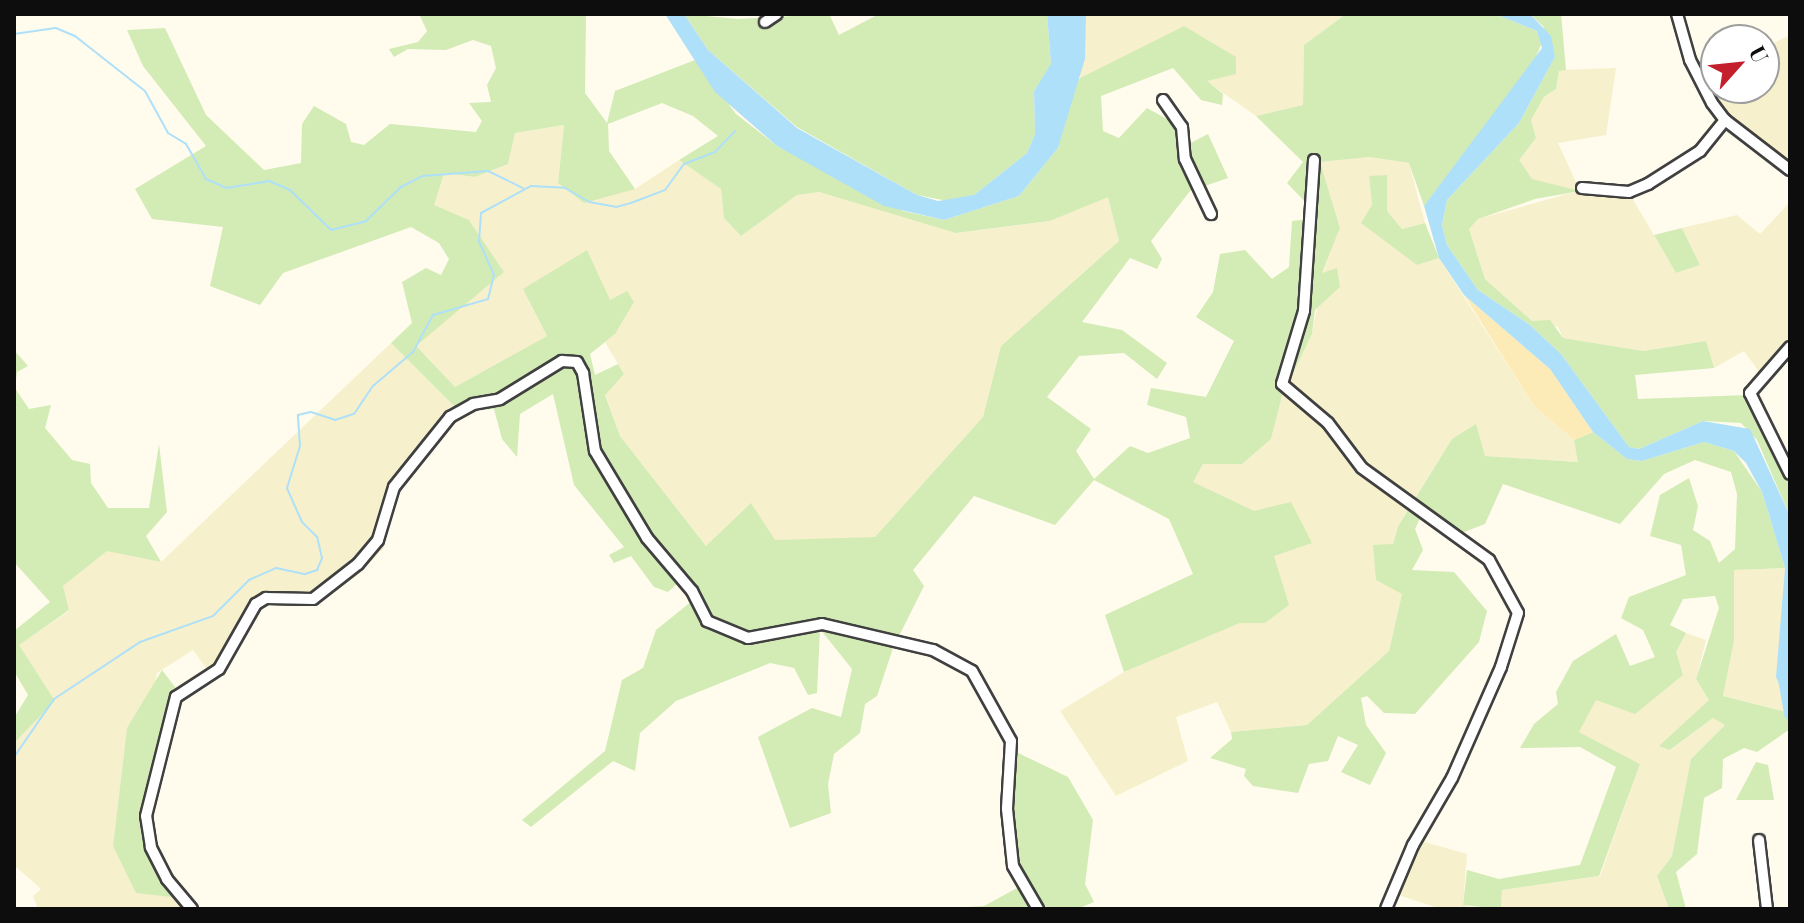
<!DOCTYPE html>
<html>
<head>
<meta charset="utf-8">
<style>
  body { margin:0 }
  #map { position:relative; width:1804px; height:923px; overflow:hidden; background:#fffbed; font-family:"Playfair Display",serif }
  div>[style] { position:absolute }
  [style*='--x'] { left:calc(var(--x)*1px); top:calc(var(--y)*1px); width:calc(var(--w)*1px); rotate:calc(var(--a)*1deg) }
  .farmland>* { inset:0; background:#f6f1cc }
  .green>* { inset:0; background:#d3ebb5 }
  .sand>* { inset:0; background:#fdebb7 }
  .water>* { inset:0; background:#afe0f9 }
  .stream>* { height:2px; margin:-1px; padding:0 1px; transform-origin:1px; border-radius:1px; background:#afe0f9 }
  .river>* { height:12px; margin:-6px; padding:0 6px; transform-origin:6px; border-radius:6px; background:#afe0f9 }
  .roads { filter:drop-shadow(2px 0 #404040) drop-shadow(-2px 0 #404040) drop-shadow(0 2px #404040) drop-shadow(0 -2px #404040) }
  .minor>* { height:10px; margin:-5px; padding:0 5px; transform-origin:5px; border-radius:5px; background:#fff }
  span { translate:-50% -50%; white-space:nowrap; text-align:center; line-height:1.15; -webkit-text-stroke:8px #fff; paint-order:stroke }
  .frame { position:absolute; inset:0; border:16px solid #0d0d0d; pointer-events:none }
  .north { position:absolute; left:1700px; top:24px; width:80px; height:80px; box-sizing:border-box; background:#fff; border:2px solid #9e9e9e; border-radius:50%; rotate:63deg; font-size:22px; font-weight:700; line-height:32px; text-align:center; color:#0d0d0d }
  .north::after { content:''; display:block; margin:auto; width:28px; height:36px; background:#c31f2c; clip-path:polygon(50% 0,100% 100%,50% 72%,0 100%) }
</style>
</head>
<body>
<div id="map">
  <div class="farmland">
    <i style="clip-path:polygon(1086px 14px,1346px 14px,1304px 45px,1303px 105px,1256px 116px,1206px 81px,1184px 26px,1080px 78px)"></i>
    <i style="clip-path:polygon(1754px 26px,1774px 43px,1790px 35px,1790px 172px,1723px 122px,1690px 66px,1716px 50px,1716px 88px,1764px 88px,1764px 40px,1732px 40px)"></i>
    <i style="clip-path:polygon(1616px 68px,1606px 135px,1558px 143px,1580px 191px,1631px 196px,1676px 273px,1700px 265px,1682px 228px,1737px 215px,1760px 234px,1790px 202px,1790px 350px,1765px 380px,1744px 351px,1714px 368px,1705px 341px,1643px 351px,1563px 338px,1558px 327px,1532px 321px,1485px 279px,1469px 229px,1478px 219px,1578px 191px,1532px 179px,1518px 160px,1536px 138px,1531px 120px,1544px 97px,1556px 89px,1559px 70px)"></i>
    <i style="clip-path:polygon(564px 125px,558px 182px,635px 189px,679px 160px,721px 189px,724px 218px,741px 236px,797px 195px,819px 192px,957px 233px,1050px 221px,1108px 196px,1119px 241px,1001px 346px,983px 417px,875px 537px,706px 546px,620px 436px,605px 394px,624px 374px,605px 342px,615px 334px,610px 301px,523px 289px,547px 336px,455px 387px,415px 346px,504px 272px,469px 220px,433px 205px,444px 173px,475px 177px,508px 164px,515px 133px)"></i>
    <i style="clip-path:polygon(1370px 157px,1409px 163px,1425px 223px,1402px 229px,1387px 211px,1386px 175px,1369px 177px,1372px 205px,1417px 265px,1439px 258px,1534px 406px,1574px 440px,1579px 462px,1484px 456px,1452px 439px,1398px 525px,1393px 544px,1402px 594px,1389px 651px,1307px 725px,1231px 732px,1217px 702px,1176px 717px,1188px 761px,1116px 796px,1060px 711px,1124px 672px,1240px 623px,1265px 623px,1254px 512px,1192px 483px,1203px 464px,1242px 464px,1271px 439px,1282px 396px,1312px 334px,1317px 308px,1340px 287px,1322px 274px,1340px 228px,1320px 162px)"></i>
    <i style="clip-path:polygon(391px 343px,459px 411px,396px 486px,384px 548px,360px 573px,312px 605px,261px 603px,211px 675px,193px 650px,157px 673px,152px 694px,127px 728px,113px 846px,181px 898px,188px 909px,38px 909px,33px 896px,41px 889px,14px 865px,14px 743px,55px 701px,18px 645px,69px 611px,63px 586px,108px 550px,161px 562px)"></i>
    <i style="clip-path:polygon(1785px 568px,1777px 677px,1790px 713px,1723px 696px,1734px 641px,1734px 570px)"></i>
    <i style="clip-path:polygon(1686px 633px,1706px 640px,1696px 679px,1710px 700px,1660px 746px,1671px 750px,1713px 718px,1725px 725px,1691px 759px,1672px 856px,1657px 876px,1669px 909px,1501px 909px,1502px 890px,1600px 876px,1640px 764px,1579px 732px,1596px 699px,1676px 652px)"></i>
    <i style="clip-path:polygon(1418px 840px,1467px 854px,1463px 904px,1473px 909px,1441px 909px,1395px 894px)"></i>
  </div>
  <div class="green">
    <i style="clip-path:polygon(evenodd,432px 14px,586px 14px,585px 93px,607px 123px,615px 91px,695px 60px,736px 114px,777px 146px,903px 211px,944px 220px,1019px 196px,1058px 148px,1071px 91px,1080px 78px,1184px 26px,1236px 57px,1236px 74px,1207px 81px,1223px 94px,1222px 105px,1201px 100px,1173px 68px,1101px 96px,1103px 131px,1119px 138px,1147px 108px,1181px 127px,1183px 147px,1208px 134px,1228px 178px,1190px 191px,1151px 241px,1162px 259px,1157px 269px,1130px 258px,1082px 322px,1122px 330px,1167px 363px,1157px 379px,1124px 353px,1079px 356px,1047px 397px,1091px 429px,1076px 451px,1094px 479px,1130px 446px,1148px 453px,1190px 438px,1186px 417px,1147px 405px,1151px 388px,1206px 397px,1234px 341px,1196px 317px,1213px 292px,1220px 254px,1245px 250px,1272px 279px,1289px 267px,1292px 221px,1311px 219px,1312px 209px,1287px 183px,1303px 162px,1256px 116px,1303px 105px,1304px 45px,1346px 14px,1495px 14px,1537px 31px,1543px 40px,1533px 64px,1424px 206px,1409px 163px,1370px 157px,1320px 162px,1340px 228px,1322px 273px,1337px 268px,1340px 287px,1315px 310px,1312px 334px,1282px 396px,1271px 439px,1242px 464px,1203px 464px,1193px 482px,1254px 511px,1291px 502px,1312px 543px,1274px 556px,1289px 605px,1265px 623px,1240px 623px,1124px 672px,1105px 615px,1193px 574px,1169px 519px,1094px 480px,1055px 525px,974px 496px,913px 570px,924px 586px,893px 648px,877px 696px,865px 704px,860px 733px,834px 754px,828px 784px,831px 813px,790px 828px,758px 737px,812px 708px,841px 717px,852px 669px,820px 629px,817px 693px,808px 695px,794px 668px,770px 663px,676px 701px,640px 733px,635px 771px,613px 761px,531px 827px,522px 820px,605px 751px,622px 680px,643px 668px,656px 630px,692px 601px,679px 582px,668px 592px,654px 587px,631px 556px,614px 563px,609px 555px,624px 547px,574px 485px,553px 394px,520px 414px,517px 457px,502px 439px,494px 409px,459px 411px,391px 343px,412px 323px,402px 282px,426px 268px,441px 275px,449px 259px,439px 243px,411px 227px,283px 273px,260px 305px,210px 286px,223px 227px,152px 219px,135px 189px,206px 146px,143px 66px,127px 30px,165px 28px,206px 115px,264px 170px,301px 163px,302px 124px,314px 106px,346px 124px,351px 142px,364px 145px,390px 124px,476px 132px,482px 121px,469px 103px,491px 102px,487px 85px,496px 68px,491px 46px,473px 40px,446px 50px,408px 49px,394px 57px,389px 49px,418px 42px,427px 31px,420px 16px,432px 14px,662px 103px,693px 116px,718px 136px,679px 160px,721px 189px,724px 218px,741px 236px,797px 195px,819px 192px,956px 233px,1050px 221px,1108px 197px,1119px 241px,1001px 346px,983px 417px,875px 537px,775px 540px,751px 503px,706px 546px,620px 436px,605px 395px,624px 374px,618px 364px,595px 375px,590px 354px,615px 334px,634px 302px,627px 291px,610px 300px,587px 250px,523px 289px,547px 336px,455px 387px,416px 346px,504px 272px,469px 220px,434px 205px,444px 173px,475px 177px,508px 164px,515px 133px,564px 125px,558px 183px,584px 203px,635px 189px,609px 151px,608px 124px,662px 103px)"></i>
    <i style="clip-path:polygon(684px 14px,738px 19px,829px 14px,839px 35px,879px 14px,1047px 14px,1051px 65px,1034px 91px,1035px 134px,1027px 153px,974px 195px,953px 202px,917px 195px,797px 127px,708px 50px)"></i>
    <i style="clip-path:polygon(1530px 14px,1561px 14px,1566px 70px,1559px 71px,1556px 89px,1544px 97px,1531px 120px,1536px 138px,1519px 160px,1532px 179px,1580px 191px,1535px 199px,1478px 219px,1469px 229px,1485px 279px,1532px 321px,1550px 320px,1563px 338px,1643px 351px,1706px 341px,1714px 368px,1635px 375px,1638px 399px,1748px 395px,1790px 477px,1790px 516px,1757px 440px,1741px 423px,1703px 421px,1639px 449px,1629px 447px,1561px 354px,1530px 325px,1478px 290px,1447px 245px,1442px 225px,1447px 200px,1519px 123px,1555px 57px,1543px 26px)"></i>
    <i style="clip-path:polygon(1387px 175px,1387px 211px,1402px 229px,1425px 223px,1439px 258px,1417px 265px,1361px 223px,1372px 205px,1369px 176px)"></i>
    <i style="clip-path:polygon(1682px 228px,1700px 265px,1676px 273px,1654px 235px)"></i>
    <i style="clip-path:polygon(14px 350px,28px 366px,17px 372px,15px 388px,29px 409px,51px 405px,45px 428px,72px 460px,90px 464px,91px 483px,108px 508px,149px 508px,159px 444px,167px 512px,146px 536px,161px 562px,107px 551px,63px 586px,69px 610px,19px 645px,55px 701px,14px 743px,14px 718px,28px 695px,14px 671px,14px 631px,50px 602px,14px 562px)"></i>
    <i style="clip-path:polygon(1476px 424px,1485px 456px,1578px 462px,1574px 440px,1593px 432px,1627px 459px,1642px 461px,1704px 442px,1734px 451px,1762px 492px,1785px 568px,1734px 570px,1734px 641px,1723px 696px,1790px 713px,1790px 729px,1757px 752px,1744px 748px,1723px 759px,1722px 788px,1704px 798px,1697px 854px,1676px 872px,1686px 909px,1669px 909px,1657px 876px,1672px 856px,1691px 759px,1725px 725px,1713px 718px,1670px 750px,1659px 746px,1709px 700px,1696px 679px,1719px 608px,1715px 596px,1683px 599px,1670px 625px,1686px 633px,1676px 652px,1683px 675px,1635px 714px,1596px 700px,1579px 732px,1640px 764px,1599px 876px,1502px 890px,1501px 909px,1463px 905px,1467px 870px,1499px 879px,1580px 865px,1616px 767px,1580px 747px,1520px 748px,1534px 724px,1558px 704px,1556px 692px,1573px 661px,1616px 634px,1630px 666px,1655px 657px,1643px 630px,1621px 618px,1629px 597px,1686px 575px,1681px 545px,1650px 536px,1660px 495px,1689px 478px,1698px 506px,1693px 530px,1710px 541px,1719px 563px,1735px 549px,1737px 494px,1731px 472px,1695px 460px,1664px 474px,1620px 524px,1503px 484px,1485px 524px,1448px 538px,1420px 518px,1415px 529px,1423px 550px,1412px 570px,1454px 572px,1487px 611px,1479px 642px,1415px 714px,1384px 713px,1367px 696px,1361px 698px,1366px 725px,1386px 753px,1370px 785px,1341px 772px,1358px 745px,1338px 736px,1328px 761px,1309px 764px,1298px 793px,1253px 786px,1244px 776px,1246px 769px,1210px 758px,1232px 739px,1231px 732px,1307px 725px,1389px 651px,1402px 594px,1376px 580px,1373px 545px,1393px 544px,1398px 526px,1452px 439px)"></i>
    <i style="clip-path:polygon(162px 670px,178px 691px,170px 704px,141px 810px,141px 834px,181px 898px,136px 893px,113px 846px,127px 728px)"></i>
    <i style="clip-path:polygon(1012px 750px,1068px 777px,1093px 820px,1085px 884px,1094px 902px,1077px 909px,930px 909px,984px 906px,1019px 887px,1011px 868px)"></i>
    <i style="clip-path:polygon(1756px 762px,1768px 765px,1774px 800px,1736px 800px)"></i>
  </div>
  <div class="sand">
    <i style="clip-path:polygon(1464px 295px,1550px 369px,1593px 432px,1574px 440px,1534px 406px)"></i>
  </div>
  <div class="water">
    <i style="clip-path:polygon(665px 14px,684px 14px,708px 50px,797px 128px,917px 195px,938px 201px,974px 195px,1027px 153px,1035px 134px,1034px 91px,1051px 64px,1047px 14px,1086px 14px,1085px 59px,1058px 148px,1019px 196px,944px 220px,884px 206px,777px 146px,715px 92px)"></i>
    <i style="clip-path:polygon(1495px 14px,1530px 14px,1551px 36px,1555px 57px,1519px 123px,1447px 200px,1442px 225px,1447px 245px,1478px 290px,1530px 325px,1561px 354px,1629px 447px,1639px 449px,1703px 421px,1750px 429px,1790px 516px,1790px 708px,1776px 677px,1785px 568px,1762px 492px,1746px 463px,1734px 451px,1704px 442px,1642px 461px,1627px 459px,1593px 432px,1550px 369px,1464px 295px,1439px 258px,1424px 206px,1542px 48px,1537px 31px)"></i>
  </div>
  <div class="stream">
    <i style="--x:14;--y:34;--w:42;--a:-8.1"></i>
    <i style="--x:56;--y:28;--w:21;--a:23"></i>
    <i style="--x:75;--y:36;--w:89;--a:38.2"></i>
    <i style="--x:145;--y:91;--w:48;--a:61.3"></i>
    <i style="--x:168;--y:133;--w:21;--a:31"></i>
    <i style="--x:186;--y:144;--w:40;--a:60.3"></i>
    <i style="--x:206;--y:179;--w:22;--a:24"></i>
    <i style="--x:226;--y:188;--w:44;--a:-9.2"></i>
    <i style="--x:269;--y:181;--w:23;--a:23"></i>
    <i style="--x:290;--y:190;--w:57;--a:44.3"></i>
    <i style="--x:331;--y:230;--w:36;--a:-14"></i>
    <i style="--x:366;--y:221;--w:49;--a:-44.2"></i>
    <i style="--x:401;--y:187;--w:25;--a:-27"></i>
    <i style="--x:423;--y:176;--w:65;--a:-4.4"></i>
    <i style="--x:488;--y:171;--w:39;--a:26"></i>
    <i style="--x:14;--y:757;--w:70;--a:-55.4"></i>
    <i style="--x:54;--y:699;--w:103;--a:-33.5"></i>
    <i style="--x:140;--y:642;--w:77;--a:-19.6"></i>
    <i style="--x:213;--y:616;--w:51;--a:-45"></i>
    <i style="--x:249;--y:580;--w:30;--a:-24"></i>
    <i style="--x:276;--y:568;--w:30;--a:12"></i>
    <i style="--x:305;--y:574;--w:13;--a:-18"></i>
    <i style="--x:317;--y:570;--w:13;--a:-67"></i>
    <i style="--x:322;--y:558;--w:22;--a:-103"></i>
    <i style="--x:317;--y:537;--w:21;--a:-135"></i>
    <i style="--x:302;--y:522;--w:37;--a:-114"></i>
    <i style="--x:287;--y:488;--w:44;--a:-72.8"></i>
    <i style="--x:300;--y:446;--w:31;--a:-94"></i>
    <i style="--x:298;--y:415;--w:13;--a:-13"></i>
    <i style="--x:311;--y:412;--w:25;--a:18"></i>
    <i style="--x:335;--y:420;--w:20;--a:-18"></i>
    <i style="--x:354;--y:414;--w:34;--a:-56"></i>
    <i style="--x:373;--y:386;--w:52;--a:-40.4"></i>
    <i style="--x:413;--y:352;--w:42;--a:-61.6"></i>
    <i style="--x:433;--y:315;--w:57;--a:-16.2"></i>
    <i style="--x:488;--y:299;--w:25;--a:-76"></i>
    <i style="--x:494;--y:275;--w:36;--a:-114"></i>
    <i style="--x:479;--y:242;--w:29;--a:-86"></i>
    <i style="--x:481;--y:213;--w:57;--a:-28.4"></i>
    <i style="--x:531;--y:186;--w:34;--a:3"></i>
    <i style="--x:565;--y:188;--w:28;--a:30"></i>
    <i style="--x:589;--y:202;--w:27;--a:10"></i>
    <i style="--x:616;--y:207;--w:16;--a:-15"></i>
    <i style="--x:631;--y:203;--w:36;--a:-21"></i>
    <i style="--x:665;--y:190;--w:32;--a:-54"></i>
    <i style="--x:684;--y:164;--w:33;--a:-21"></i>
    <i style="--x:715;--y:152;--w:29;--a:-46"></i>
  </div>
  <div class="river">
    <i style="--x:1784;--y:679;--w:36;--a:80"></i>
  </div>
  <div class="roads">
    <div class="minor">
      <i style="--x:1677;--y:14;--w:48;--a:74.2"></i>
      <i style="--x:1690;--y:60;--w:48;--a:62.9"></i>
      <i style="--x:1712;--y:103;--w:21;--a:53"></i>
      <i style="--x:1725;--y:120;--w:82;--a:37.6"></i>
      <i style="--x:765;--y:22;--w:14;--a:-34"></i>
      <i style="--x:1163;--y:100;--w:33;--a:55"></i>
      <i style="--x:1182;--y:127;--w:32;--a:85"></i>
      <i style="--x:1185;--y:159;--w:61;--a:64.7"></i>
      <i style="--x:1314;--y:160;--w:151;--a:93.8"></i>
      <i style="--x:1304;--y:311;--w:76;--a:106.8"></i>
      <i style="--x:1282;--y:384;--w:60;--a:40.3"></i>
      <i style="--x:1328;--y:423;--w:56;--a:52.9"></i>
      <i style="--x:1362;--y:468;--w:157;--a:35.9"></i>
      <i style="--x:1489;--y:560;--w:60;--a:61.3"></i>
      <i style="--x:1518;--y:613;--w:57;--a:107.5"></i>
      <i style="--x:1501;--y:667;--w:121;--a:113.8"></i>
      <i style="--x:1452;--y:778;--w:78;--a:120.2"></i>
      <i style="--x:1413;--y:845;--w:69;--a:112.9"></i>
      <i style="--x:1582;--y:188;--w:47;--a:4.9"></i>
      <i style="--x:1629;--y:192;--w:21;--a:-23"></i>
      <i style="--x:1648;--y:184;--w:62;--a:-32.4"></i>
      <i style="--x:1700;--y:151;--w:40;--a:-51"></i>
      <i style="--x:1790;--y:347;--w:61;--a:131"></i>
      <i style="--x:1750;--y:393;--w:90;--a:63.7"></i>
      <i style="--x:1759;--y:840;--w:69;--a:83.4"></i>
      <i style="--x:192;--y:909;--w:39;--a:-130"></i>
      <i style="--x:167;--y:879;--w:36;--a:-117"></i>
      <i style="--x:151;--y:847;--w:31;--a:-99"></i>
      <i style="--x:146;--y:816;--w:123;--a:-75.9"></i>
      <i style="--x:176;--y:697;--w:51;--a:-33.1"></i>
      <i style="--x:219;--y:669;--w:75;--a:-60.4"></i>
      <i style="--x:256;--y:604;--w:12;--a:-31"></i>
      <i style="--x:266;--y:598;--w:47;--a:1.2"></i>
      <i style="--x:313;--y:599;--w:57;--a:-37.9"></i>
      <i style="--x:358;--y:564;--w:31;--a:-50"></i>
      <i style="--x:378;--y:540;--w:55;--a:-73.2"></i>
      <i style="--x:394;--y:487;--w:90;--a:-51.3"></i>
      <i style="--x:450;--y:417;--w:26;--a:-29"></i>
      <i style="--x:473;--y:404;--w:27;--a:-10"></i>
      <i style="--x:500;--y:399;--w:73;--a:-31.5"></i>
      <i style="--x:562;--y:361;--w:15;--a:4"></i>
      <i style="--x:577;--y:362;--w:13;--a:61"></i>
      <i style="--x:583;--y:373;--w:79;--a:81.3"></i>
      <i style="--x:595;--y:451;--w:101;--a:59.1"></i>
      <i style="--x:647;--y:538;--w:70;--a:49.7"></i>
      <i style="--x:692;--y:591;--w:34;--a:63"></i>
      <i style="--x:707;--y:621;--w:44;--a:22.5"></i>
      <i style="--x:748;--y:638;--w:75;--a:-10.7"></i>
      <i style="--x:822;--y:624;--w:114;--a:13.2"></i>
      <i style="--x:933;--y:650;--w:44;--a:28.3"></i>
      <i style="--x:972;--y:671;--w:80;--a:60.9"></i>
      <i style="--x:1011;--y:741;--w:68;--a:93.4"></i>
      <i style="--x:1007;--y:809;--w:57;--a:84"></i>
      <i style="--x:1013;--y:866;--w:50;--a:59.8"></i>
    </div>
  </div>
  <div class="frame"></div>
  <div class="north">U</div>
</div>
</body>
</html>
